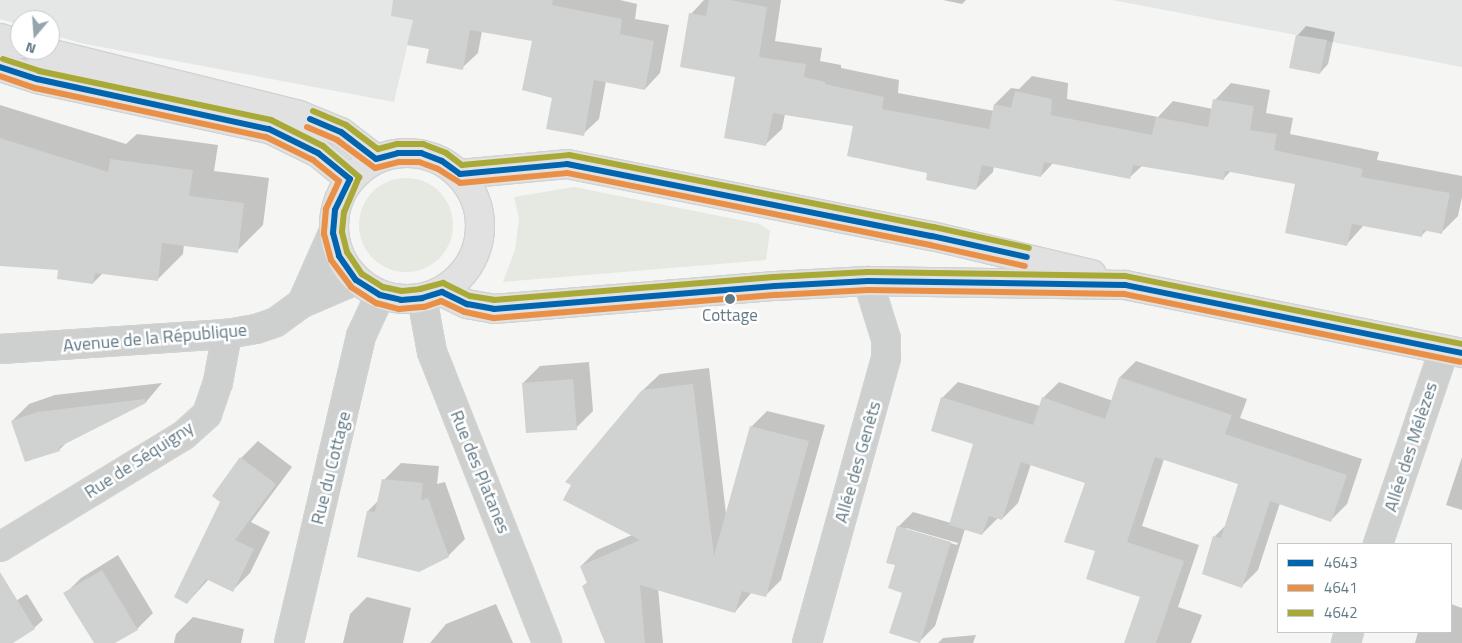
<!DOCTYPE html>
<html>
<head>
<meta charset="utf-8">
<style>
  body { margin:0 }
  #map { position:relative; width:1462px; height:643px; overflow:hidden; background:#f5f5f3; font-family:"Titillium Web",sans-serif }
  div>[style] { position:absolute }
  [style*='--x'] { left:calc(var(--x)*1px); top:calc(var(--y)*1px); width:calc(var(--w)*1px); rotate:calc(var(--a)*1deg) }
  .built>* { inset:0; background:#e5e7e6 }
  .green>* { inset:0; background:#e5e9e1 }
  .round { border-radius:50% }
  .shadow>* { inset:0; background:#0003 }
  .building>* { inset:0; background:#d0d1d1 }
  .roads { filter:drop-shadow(1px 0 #d1d3d3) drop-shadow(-1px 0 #d1d3d3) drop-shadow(0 1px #d1d3d3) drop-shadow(0 -1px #d1d3d3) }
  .street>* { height:28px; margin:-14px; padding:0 14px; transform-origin:14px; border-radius:14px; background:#ced0d0 }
  .secondary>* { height:28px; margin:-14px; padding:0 14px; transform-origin:14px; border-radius:14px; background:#e1e1e2 }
  .secondary>.ring { margin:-14px; padding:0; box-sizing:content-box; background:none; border:28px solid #e1e1e2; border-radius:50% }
  .bus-1>* { height:6px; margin:-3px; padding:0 3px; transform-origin:3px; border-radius:3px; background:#0065ae }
  .bus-2>* { height:6px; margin:-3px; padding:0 3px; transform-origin:3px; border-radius:3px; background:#ea8f46 }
  .bus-3>* { height:6px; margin:-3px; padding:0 3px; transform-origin:3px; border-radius:3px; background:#a8a936 }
  .dots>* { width:14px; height:14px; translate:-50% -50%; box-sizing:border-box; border:2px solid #fff; border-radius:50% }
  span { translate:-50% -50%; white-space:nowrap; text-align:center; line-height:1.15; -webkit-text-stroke:5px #fff; paint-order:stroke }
  .bus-label { font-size:17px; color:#627a86 }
  .street-label { font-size:18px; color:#627a86 }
  .legend { position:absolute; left:1277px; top:543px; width:175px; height:90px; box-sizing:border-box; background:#fff; border:1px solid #c0cacf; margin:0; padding:6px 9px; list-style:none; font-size:15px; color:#627a86 }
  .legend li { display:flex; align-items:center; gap:10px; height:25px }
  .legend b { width:25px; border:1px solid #c0cacf }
  .north { position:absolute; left:10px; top:10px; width:50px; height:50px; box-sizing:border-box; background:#fff; border:1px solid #c0cacf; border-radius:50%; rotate:198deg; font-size:14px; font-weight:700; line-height:20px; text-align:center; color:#627a86 }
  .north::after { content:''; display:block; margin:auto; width:18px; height:22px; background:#95a5ac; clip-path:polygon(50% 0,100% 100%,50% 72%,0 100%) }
</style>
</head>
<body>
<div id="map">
  <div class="built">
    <i style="clip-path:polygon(0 0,418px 0,394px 102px,80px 43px,50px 34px,50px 20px,20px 20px,20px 25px,0 19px)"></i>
    <i style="clip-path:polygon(1112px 0,1462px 0,1462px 67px,1296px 35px)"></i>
  </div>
  <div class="green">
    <i class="round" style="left:359px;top:178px;width:94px;height:94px"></i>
    <i style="clip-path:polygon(574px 187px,760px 224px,770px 231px,766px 260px,503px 282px,515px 250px,519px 218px,514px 197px)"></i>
  </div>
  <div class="shadow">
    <i style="clip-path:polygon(420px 0,620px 0,637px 4px,635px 19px,669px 25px,660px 73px,645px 89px,606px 81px,599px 119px,583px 134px,554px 97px,533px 40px,482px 31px,478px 53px,462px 68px,430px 48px)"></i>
    <i style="clip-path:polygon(704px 0,781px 0,775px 41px,822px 48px,820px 61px,841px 65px,841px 68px,899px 80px,898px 93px,994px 111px,995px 104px,1011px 88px,1019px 89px,1032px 76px,1068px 83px,1067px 99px,1158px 117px,1173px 101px,1213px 109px,1215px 100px,1231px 83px,1270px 90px,1266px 113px,1293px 118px,1290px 134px,1379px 152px,1377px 160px,1462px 176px,1462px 197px,1458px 216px,1442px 232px,1427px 230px,1421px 236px,1364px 225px,1347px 244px,1297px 183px,1231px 171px,1223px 179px,1143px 165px,1130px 177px,1054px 162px,1041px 176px,994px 166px,993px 172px,976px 189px,929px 172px,854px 125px,785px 114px,782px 129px,765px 145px,737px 76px,691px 14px)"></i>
    <i style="clip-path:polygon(943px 0,966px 0,962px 4px)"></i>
    <i style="clip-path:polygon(1306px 26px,1335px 32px,1328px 64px,1320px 73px,1291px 67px,1298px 35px)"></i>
    <i style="clip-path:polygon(0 105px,126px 144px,137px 134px,218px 145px,214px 171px,269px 178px,263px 225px,237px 251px,184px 244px,183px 254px,157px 280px,103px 273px,93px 283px,59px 269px,0 265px)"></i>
    <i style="clip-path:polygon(evenodd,1136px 361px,1247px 399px,1240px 418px,1362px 459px,1347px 504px,1331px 520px,1280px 503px,1258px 570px,1242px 586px,1215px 536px,1226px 525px,1240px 483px,1164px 459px,1142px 526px,1199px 545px,1178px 607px,1202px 615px,1191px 643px,1126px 643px,1142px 596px,1096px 551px,1086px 482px,1031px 464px,1018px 503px,1002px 519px,998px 518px,982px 534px,965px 529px,935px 626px,920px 641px,897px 565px,898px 527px,913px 512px,951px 523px,975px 444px,942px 398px,958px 382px,1040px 406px,1043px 398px,1059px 382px,1113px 401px,1120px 377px,1136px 361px,906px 528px,958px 543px,957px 545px,906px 530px,906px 528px)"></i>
    <i style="clip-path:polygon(589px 362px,593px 411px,576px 428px,523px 383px,540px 366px)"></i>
    <i style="clip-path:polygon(709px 368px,726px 514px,751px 427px,767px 411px,825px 425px,781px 580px,765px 596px,752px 592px,735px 612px,658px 588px,663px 643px,607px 643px,583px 586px,588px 582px,581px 566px,597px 550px,632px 535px,643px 390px,660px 374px)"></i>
    <i style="clip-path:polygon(162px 383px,146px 402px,68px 441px,59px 450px,12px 421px,29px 404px,55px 395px)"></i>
    <i style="clip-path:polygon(258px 441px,292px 467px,251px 522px,270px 532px,250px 573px,233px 590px,209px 579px,187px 603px,241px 458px)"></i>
    <i style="clip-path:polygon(1462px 457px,1462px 510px,1446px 505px)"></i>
    <i style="clip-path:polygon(401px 463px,439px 466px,437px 484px,445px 482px,465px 539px,448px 556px,359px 556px,368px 511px,379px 500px,384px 480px)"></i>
    <i style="clip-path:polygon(118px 555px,153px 613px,137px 629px,109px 643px,65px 594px,81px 578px)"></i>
    <i style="clip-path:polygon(27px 594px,43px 620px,34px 628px,10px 643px,0 643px,0 611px)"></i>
    <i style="clip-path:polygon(367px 597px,411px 608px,403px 643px,343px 643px,350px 614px)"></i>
    <i style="clip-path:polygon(496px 604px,513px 643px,430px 643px,446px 624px)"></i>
    <i style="clip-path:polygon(1451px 604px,1462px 608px,1462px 643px,1415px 643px,1418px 632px,1451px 632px)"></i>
    <i style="clip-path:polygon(193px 617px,244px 629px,241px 643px,174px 643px,176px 634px)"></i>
    <i style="clip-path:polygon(976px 635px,973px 643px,938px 643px,943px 638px)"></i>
  </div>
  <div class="building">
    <i style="clip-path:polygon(393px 0,553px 0,552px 5px,622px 19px,620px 34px,654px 41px,645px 90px,594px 80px,584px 136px,546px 129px,552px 98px,522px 90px,532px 41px,470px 30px,463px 70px,426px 63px,429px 49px,407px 45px,413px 20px,391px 16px)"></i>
    <i style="clip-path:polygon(709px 0,730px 0,767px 7px,759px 57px,806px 64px,804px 77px,825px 82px,825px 84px,884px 97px,882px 109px,989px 129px,994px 104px,1011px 108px,1015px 91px,1052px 99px,1051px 115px,1152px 135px,1156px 117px,1208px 127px,1213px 99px,1254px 106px,1250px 130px,1277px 134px,1274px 150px,1363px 169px,1361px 177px,1450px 193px,1442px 234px,1423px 230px,1422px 237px,1352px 224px,1347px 246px,1285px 233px,1295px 184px,1225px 171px,1224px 180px,1133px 165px,1130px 179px,1044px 162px,1041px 177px,982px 165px,976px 190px,926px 180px,927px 173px,847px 156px,853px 126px,773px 113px,766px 146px,724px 138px,735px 77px,680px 67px,689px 13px,706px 16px)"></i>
    <i style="clip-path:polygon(1296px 35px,1327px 40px,1320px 74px,1289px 68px)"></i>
    <i style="clip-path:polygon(0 138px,108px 172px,110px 159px,193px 170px,189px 196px,244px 203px,238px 253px,162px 243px,158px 281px,95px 273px,93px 284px,57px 279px,58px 270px,0 266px)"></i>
    <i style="clip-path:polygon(1119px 377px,1232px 415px,1225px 434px,1347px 475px,1331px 522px,1270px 501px,1242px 588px,1202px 574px,1213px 536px,1221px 538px,1238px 484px,1155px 457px,1127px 542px,1184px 561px,1156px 643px,1124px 643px,1140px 597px,1086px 579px,1095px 551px,1064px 542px,1085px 483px,1021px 462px,1002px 520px,989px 516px,982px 535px,949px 525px,973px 444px,931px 431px,941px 397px,1033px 425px,1042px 397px,1105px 419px)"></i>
    <i style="clip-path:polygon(573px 379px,577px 430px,526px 433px,522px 383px)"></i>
    <i style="clip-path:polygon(693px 384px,714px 556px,750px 426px,809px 441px,766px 597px,742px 591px,735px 613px,640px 585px,645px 643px,605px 643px,582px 586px,587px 583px,580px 566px,640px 540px,563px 500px,571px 485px,565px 482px,642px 390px)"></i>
    <i style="clip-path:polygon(145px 399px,146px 403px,59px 447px,60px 451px,25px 462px,11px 421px,37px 412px)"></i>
    <i style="clip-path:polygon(240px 457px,276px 484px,235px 540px,254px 549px,233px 592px,206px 579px,187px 604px,174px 597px,220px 502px,212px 496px)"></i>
    <i style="clip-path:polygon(382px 479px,423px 483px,421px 500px,428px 498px,449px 557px,419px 572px,357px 557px,367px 511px,375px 512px)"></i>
    <i style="clip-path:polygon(897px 526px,951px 542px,920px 643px,889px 633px,902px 593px,888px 588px,895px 565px,886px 563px)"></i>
    <i style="clip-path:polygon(102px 570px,138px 630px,115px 643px,94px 643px,63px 593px)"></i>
    <i style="clip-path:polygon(0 572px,35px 629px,13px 643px,0 643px)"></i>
  </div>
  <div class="roads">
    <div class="street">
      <i style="--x:422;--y:298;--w:55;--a:79.5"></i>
      <i style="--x:432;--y:352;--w:313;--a:68.4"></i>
      <i style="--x:302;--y:303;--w:77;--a:-66.1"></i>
      <i style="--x:0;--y:349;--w:227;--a:-3.8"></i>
      <i style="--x:227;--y:334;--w:29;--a:-10"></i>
      <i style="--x:256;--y:329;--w:21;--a:-19"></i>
      <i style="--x:276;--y:322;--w:32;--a:-36"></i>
      <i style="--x:302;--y:303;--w:59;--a:-23.1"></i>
      <i style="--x:1378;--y:544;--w:205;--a:-71.2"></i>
      <i style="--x:0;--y:547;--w:215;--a:-31.3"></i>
      <i style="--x:184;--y:435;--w:31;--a:-42"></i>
      <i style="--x:207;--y:414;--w:34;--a:-71"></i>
      <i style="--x:218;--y:382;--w:49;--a:-79.4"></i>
      <i style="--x:289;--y:643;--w:315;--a:-76.8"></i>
      <i style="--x:361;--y:336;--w:45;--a:-65.1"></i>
      <i style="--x:807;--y:643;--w:296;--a:-74.5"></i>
      <i style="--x:886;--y:358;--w:19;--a:-90"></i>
      <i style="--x:886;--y:339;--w:61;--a:-107.2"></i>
      <i style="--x:1346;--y:643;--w:11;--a:-75"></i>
    </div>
    <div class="secondary">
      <i style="--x:0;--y:38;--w:21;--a:17"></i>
      <i style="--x:37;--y:50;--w:270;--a:13.9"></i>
      <i style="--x:299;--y:115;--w:45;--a:22"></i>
      <i style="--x:341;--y:132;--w:44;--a:37.6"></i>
      <i style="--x:0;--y:67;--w:39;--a:18"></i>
      <i style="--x:37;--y:79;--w:237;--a:12.2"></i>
      <i style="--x:269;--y:129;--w:55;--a:26.1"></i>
      <i style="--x:318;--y:153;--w:41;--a:39.1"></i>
      <i class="ring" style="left:334px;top:153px;width:118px;height:118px"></i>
      <i style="--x:460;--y:174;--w:107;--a:-5.3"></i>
      <i style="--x:567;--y:164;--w:372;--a:11.2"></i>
      <i style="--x:932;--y:236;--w:164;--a:13.4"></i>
      <i style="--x:442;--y:292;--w:28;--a:26"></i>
      <i style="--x:467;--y:304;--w:27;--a:10"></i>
      <i style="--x:494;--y:309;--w:282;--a:-4.7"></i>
      <i style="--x:775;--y:286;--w:93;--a:-3.1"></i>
      <i style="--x:868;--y:281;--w:257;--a:0.9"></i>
      <i style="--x:1125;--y:285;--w:344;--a:11.4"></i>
    </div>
  </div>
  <div class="bus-1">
    <i style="--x:0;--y:67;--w:39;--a:18"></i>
    <i style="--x:37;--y:79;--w:237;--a:12.2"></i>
    <i style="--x:269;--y:129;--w:55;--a:26.1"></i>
    <i style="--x:318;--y:153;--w:41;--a:39.1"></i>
    <i style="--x:350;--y:179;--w:34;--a:116"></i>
    <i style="--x:335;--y:210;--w:23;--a:95"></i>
    <i style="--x:333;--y:233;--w:24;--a:75"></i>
    <i style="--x:339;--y:256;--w:29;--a:55"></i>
    <i style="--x:356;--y:280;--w:28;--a:32"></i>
    <i style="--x:380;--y:295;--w:22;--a:13"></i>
    <i style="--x:401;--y:300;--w:21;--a:-5"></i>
    <i style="--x:422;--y:298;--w:21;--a:-17"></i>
    <i style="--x:442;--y:292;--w:28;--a:26"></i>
    <i style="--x:467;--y:304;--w:27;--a:10"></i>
    <i style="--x:494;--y:309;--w:282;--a:-4.7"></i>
    <i style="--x:775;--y:286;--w:93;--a:-3.1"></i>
    <i style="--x:868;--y:281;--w:257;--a:0.9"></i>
    <i style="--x:1125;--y:285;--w:344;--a:11.4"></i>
    <i style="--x:310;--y:119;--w:34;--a:23"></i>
    <i style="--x:341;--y:132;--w:44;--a:37.6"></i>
    <i style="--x:376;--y:159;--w:23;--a:-15"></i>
    <i style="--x:398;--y:153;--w:23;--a:0"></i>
    <i style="--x:421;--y:153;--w:22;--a:21"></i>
    <i style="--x:442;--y:161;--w:22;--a:36"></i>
    <i style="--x:460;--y:174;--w:107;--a:-5.3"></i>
    <i style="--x:567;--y:164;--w:372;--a:11.2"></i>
    <i style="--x:932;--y:236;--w:97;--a:12.5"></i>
  </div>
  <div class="bus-2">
    <i style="--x:0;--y:76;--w:37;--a:19"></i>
    <i style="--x:35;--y:88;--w:236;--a:12"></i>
    <i style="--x:266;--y:137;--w:52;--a:26.1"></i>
    <i style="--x:313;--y:160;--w:33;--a:39"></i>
    <i style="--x:339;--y:181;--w:31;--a:115"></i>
    <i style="--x:326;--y:209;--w:25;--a:95"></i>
    <i style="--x:324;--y:234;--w:27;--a:75"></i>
    <i style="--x:331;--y:260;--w:34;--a:53"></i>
    <i style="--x:351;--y:287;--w:30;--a:33"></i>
    <i style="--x:376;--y:303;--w:24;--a:15"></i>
    <i style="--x:399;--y:309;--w:25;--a:-5"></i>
    <i style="--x:424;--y:307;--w:18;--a:-19"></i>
    <i style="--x:441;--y:301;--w:26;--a:25"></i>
    <i style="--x:465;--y:312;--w:30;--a:12"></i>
    <i style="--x:494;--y:318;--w:283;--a:-4.7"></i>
    <i style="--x:776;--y:295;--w:92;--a:-3.1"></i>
    <i style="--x:868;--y:290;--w:256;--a:0.9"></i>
    <i style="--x:1124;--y:294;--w:343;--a:11.4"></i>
    <i style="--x:307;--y:127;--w:33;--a:23"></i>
    <i style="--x:337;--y:140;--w:47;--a:36.4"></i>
    <i style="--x:375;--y:168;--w:25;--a:-14"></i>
    <i style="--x:399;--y:162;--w:20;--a:0"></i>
    <i style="--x:419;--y:162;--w:20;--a:20"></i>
    <i style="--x:438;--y:169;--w:26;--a:32"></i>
    <i style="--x:460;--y:183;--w:107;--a:-5.3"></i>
    <i style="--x:567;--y:173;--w:370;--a:11.2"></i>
    <i style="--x:930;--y:245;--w:97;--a:12.5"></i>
  </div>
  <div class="bus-3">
    <i style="--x:3;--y:59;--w:38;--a:18"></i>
    <i style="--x:39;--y:71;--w:237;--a:11.9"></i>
    <i style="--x:271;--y:120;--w:58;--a:26.6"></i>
    <i style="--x:323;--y:146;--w:48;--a:40.7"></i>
    <i style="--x:359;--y:177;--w:38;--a:113"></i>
    <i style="--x:344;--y:212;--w:20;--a:96"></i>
    <i style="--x:342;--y:232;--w:21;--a:76"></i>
    <i style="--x:347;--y:252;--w:27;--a:56"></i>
    <i style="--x:362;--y:274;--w:25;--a:32"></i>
    <i style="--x:383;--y:287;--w:19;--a:12"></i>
    <i style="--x:402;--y:291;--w:18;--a:-6"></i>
    <i style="--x:420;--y:289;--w:24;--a:-15"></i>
    <i style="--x:443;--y:283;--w:30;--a:26"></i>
    <i style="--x:470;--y:296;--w:24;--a:9"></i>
    <i style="--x:494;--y:300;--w:281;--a:-4.7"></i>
    <i style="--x:774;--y:277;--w:94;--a:-3"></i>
    <i style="--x:868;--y:272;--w:257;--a:0.9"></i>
    <i style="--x:1125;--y:276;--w:344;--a:11.4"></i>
    <i style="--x:313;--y:111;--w:36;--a:23"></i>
    <i style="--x:346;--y:125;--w:40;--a:37"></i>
    <i style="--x:378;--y:149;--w:20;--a:-15"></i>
    <i style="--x:397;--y:144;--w:26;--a:0"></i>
    <i style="--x:423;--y:144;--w:25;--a:21"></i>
    <i style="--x:446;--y:153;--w:20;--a:37"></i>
    <i style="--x:462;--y:165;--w:107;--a:-5.3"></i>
    <i style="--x:569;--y:155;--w:372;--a:11.2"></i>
    <i style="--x:934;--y:227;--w:97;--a:12.5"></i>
  </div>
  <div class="dots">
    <i style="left:730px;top:299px;background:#627a86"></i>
  </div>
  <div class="bus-label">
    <span style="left:730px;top:316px">Cottage</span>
  </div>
  <div class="street-label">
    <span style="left:155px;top:338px;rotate:-5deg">Avenue de la République</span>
    <span style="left:1411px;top:447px;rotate:-72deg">Allée des Mélèzes</span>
    <span style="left:139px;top:460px;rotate:-33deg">Rue de Séquigny</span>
    <span style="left:858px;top:462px;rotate:-74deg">Allée des Genêts</span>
    <span style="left:331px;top:468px;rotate:-76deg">Rue du Cottage</span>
    <span style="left:480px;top:472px;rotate:68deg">Rue des Platanes</span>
  </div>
  <ul class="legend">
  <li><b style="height:6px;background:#0065ae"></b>4643</li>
  <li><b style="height:6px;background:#ea8f46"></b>4641</li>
  <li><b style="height:6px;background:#a8a936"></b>4642</li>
  </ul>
  <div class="north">N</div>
</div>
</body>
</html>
